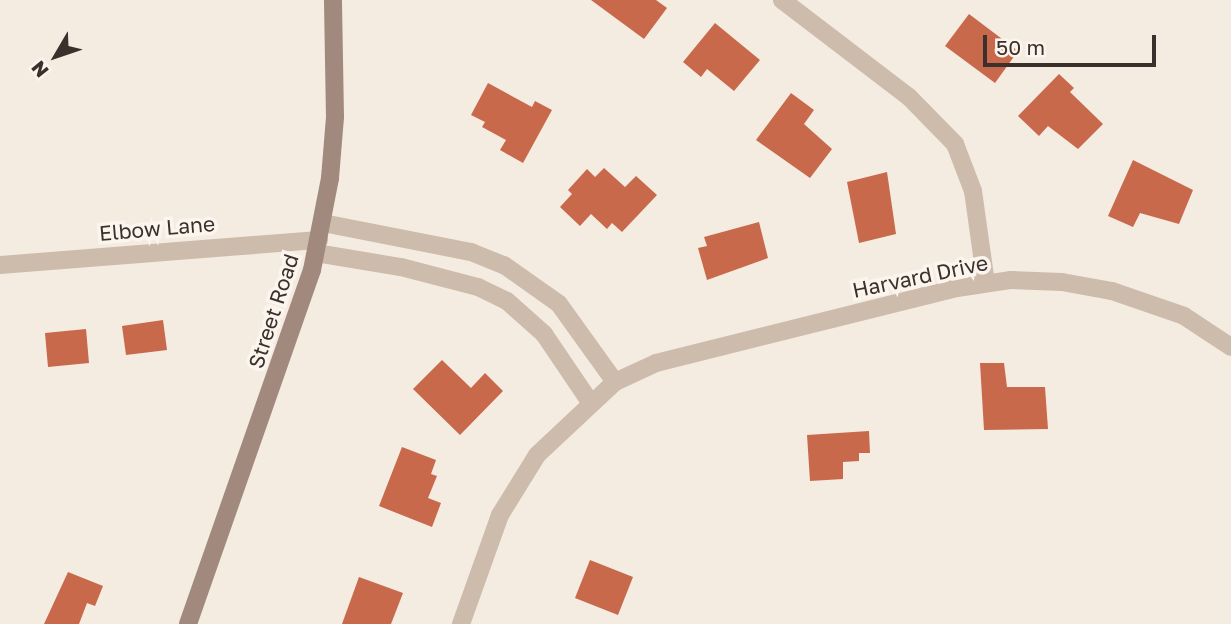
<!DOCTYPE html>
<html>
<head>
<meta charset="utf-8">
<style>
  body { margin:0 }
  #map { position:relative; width:1231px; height:624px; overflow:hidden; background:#f4ebe1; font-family:"Golos Text",sans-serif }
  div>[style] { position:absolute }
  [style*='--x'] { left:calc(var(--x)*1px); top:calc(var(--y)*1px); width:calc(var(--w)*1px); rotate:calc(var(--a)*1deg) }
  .building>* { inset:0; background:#c8694b }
  .street>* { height:18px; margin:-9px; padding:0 9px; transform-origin:9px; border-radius:9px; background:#cdbbac }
  .secondary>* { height:18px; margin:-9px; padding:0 9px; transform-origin:9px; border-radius:9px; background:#a18a7d }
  span { translate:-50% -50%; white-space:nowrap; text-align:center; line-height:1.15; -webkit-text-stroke:7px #fbf5ee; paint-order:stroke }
  .street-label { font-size:21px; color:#3b302b }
  .north { position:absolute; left:21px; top:21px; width:70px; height:70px; -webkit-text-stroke:5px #fbf5ee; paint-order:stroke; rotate:231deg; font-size:19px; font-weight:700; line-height:28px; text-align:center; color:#3b302b }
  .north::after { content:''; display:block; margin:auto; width:24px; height:32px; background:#3b302b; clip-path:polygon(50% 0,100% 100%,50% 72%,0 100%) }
  .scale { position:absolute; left:983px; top:35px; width:173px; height:32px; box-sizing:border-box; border:4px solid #3b302b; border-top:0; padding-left:9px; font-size:21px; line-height:24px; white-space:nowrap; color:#3b302b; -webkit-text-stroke:5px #fbf5ee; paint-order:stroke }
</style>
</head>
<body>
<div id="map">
  <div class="building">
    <i style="clip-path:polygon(591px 0,656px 0,667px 8px,644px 39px)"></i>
    <i style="clip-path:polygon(969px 14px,1018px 51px,995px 83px,945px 46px)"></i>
    <i style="clip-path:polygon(715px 23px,760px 60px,734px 91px,707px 69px,701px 77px,683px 62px)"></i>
    <i style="clip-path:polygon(1059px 74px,1074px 88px,1070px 92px,1103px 124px,1078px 149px,1048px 126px,1039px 136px,1018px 116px)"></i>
    <i style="clip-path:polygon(488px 83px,532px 107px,535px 101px,552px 110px,523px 163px,500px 150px,506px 140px,482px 127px,485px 122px,471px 115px)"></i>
    <i style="clip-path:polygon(791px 93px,814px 110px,804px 124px,832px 149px,810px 178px,756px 140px)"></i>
    <i style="clip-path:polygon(1133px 160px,1193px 190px,1179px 224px,1140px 213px,1133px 227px,1108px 216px)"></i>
    <i style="clip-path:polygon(604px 168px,625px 187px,636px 176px,657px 195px,622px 232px,612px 223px,607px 229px,591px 214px,580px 226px,560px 207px,572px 194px,568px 190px,587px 169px,595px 177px)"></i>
    <i style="clip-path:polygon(887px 172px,896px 234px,859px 243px,847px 182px)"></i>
    <i style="clip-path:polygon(759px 222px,768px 258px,707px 280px,698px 248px,707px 246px,704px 237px)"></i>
    <i style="clip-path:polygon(163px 320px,167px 350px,126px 355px,122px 326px)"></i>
    <i style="clip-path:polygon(86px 329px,89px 363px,48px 367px,45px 333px)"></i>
    <i style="clip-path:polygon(442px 360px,471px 388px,485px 373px,503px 391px,460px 435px,413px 389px)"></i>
    <i style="clip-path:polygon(980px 363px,1004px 363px,1007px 387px,1045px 387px,1048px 429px,984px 430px)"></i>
    <i style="clip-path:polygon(869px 431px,870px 453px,859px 453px,859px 461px,843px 462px,843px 479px,810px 481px,807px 435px)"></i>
    <i style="clip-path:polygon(402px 447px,436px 460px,431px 474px,437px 476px,428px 498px,441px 503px,432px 527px,379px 506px)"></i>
    <i style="clip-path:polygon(590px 560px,633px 577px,618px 615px,575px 598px)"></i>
    <i style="clip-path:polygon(68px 572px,103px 586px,95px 606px,87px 603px,79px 624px,44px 624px)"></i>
    <i style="clip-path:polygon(359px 577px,403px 593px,391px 624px,342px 624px)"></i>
  </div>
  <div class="street">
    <i style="--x:782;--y:0;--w:160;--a:37.4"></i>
    <i style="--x:909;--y:97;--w:66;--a:45.6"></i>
    <i style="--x:955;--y:144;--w:50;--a:69"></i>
    <i style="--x:973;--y:191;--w:93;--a:82"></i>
    <i style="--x:323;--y:223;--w:151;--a:11.1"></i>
    <i style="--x:471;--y:252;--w:35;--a:22"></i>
    <i style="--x:504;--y:265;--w:67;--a:35.3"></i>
    <i style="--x:559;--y:304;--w:96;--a:54.3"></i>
    <i style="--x:316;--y:253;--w:86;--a:9.4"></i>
    <i style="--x:401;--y:267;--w:80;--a:14.6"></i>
    <i style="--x:478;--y:287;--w:32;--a:26"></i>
    <i style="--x:507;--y:301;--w:50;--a:41.7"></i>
    <i style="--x:544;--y:334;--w:82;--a:55.9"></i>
    <i style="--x:0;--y:265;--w:320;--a:-4.5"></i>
    <i style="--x:461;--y:624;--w:116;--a:-70.3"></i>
    <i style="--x:500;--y:515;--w:70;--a:-58.3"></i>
    <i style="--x:537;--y:455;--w:107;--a:-43.1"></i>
    <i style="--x:615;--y:382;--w:45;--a:-24.9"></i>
    <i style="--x:656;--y:363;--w:310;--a:-14"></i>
    <i style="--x:957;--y:288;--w:55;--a:-8.4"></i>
    <i style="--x:1011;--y:280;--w:51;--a:2.2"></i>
    <i style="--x:1062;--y:282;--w:51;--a:10.2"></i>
    <i style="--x:1112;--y:291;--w:76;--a:19.1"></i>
    <i style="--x:1184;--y:316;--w:56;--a:33.4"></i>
  </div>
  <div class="secondary">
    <i style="--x:188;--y:624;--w:375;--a:-70.7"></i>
    <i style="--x:312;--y:270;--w:94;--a:-78.9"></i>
    <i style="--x:330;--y:178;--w:61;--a:-85.3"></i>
    <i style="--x:335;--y:117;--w:117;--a:-91"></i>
  </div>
  <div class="street-label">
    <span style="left:157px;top:228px;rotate:-5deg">Elbow Lane</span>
    <span style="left:920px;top:276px;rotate:-12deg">Harvard Drive</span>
    <span style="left:273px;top:311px;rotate:-72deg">Street Road</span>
  </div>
  <div class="north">N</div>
  <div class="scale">50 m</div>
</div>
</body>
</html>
